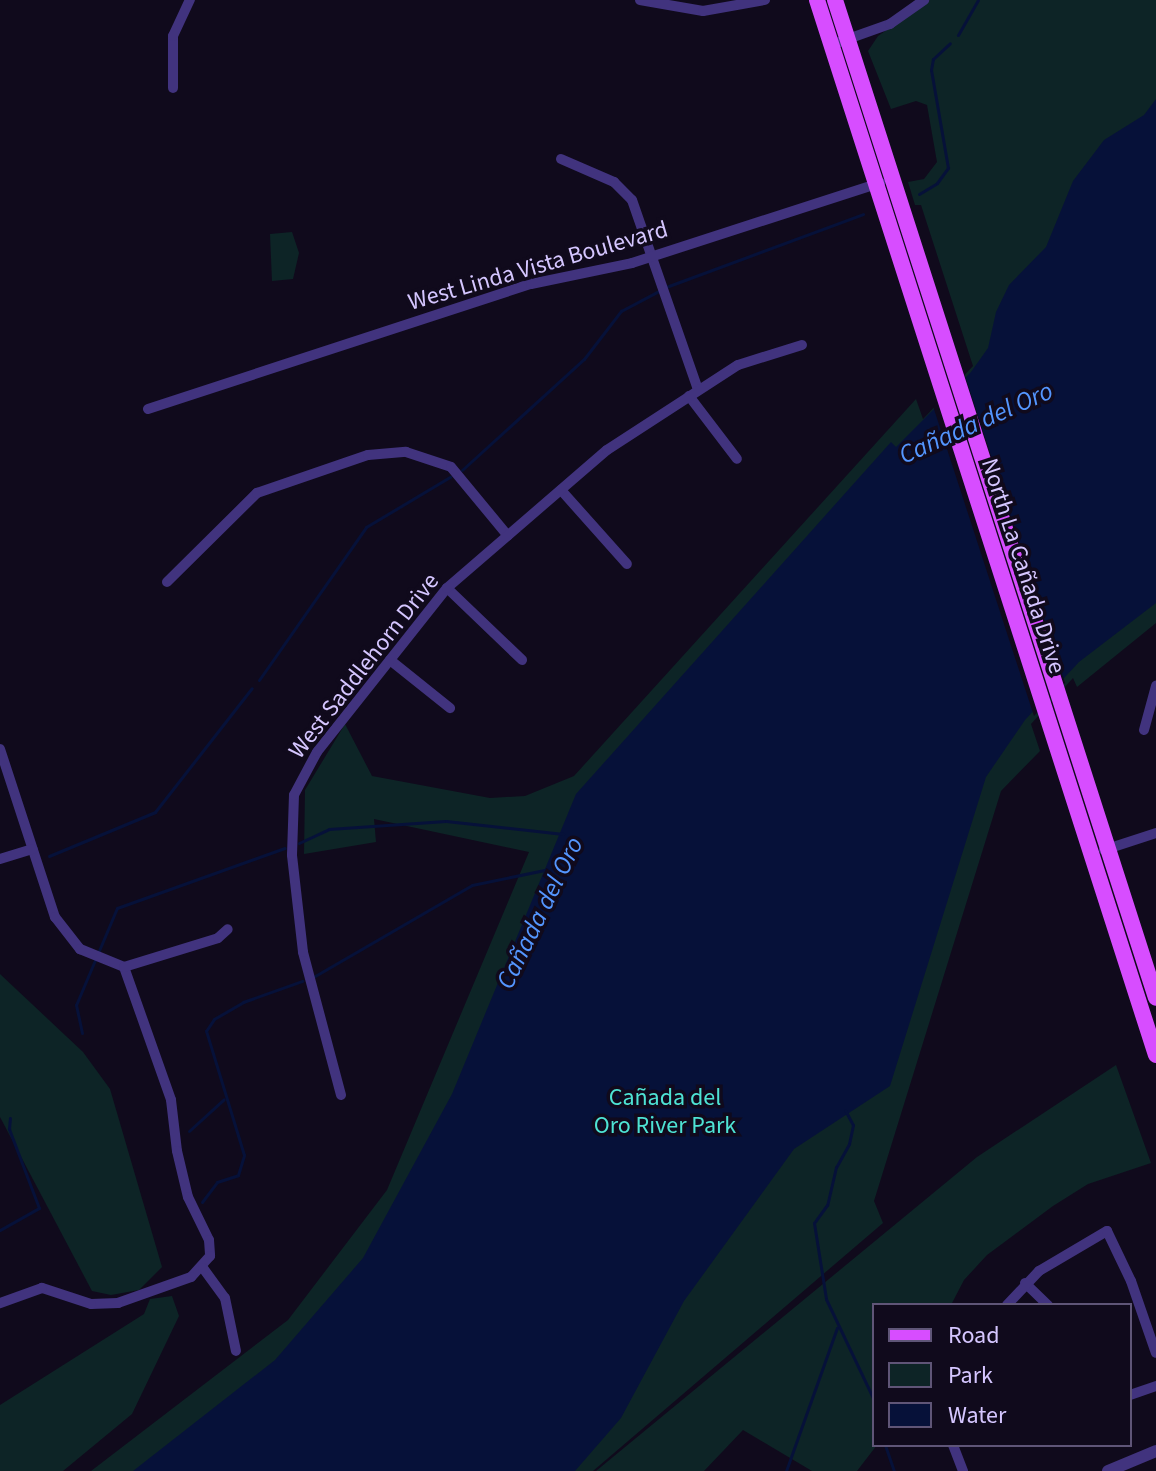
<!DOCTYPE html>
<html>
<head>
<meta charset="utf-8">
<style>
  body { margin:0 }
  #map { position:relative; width:1156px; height:1471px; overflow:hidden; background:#100a1c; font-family:"Source Sans 3",sans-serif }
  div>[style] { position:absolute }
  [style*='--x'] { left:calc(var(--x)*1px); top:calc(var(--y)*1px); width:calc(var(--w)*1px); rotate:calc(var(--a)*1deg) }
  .green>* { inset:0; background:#0d2426 }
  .water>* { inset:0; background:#061139 }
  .pier>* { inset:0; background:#100a1c }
  .stream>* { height:3px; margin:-1.5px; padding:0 1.5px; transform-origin:1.5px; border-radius:1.5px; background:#061139 }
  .minor>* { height:10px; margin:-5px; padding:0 5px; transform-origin:5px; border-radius:5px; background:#41337e }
  .tertiary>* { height:12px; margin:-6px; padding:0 6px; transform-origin:6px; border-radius:6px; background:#41337e }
  .primary>* { height:16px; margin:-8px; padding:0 8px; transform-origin:8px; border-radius:8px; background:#d74dff }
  span { translate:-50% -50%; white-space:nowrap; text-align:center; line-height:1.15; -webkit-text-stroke:7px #100a1c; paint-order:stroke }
  .street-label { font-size:24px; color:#d5c6ff }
  .park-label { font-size:24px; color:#4ee3d4 }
  .water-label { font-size:26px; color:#5496ff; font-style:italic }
  .legend { position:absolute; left:872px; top:1303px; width:260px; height:144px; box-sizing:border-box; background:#100a1c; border:2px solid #5f5577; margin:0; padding:10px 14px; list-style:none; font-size:24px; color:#d5c6ff }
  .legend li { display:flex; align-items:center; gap:16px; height:40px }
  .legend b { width:40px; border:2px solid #5f5577 }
</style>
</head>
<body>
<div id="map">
  <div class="green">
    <i style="clip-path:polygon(930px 0,1156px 0,1156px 623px,1077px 687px,1073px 678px,1031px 724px,1040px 751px,1001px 791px,874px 1201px,883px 1223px,593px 1471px,91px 1471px,288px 1320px,387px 1190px,529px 852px,374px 819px,376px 842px,304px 854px,305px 790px,345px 724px,372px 776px,490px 798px,525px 796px,574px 776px,916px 399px,923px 419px,973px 366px,921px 205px,915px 205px,908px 182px,924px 179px,937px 162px,927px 105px,916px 101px,891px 109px,868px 51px,878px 36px)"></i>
    <i style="clip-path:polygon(292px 232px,299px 253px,293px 279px,272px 281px,270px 234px)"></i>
    <i style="clip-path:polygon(0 974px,83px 1052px,110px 1089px,162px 1267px,139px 1290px,111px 1295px,92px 1291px,0 1117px)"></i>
    <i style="clip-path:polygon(1116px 1065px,1151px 1163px,1088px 1184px,1053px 1206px,987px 1255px,964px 1280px,951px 1305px,874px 1305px,877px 1445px,857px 1471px,812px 1471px,743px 1430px,704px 1471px,596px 1471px,977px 1157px)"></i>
    <i style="clip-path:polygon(172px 1296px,179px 1316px,132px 1414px,63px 1471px,0 1471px,0 1405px,144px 1314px,150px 1299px)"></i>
  </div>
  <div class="water">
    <i style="clip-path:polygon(1156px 99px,1156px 603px,1079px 662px,1025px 720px,986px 777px,890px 1086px,794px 1149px,684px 1301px,621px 1418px,575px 1471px,133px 1471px,275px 1360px,363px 1258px,452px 1094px,576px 794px,891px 442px,896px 447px,971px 372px,988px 348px,996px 312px,1009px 285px,1046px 247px,1073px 181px,1104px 140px,1144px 115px)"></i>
  </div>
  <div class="pier">
    <i style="clip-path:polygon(964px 373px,1065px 683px,1034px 716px,933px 406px)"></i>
  </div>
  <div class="stream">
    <i style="--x:958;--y:35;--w:40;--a:-60.3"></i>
    <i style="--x:919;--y:194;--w:21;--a:-31"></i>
    <i style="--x:937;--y:183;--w:19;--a:-54"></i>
    <i style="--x:948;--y:168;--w:99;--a:-99.8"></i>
    <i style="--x:931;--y:70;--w:11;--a:-80"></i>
    <i style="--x:933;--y:59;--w:23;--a:-43"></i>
    <i style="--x:666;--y:287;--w:210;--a:-20.3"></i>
    <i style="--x:462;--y:470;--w:165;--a:-42.3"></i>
    <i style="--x:584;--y:359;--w:61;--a:-52.4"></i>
    <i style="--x:621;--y:311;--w:43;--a:-27.8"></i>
    <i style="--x:259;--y:680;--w:187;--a:-55"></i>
    <i style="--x:366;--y:527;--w:98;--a:-30.8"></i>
    <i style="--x:299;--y:843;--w:33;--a:-25"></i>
    <i style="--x:329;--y:829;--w:117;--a:-3.9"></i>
    <i style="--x:446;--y:821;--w:118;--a:6.3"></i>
    <i style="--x:49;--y:856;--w:115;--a:-22.5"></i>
    <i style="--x:155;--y:812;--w:157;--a:-52"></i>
    <i style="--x:315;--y:976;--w:181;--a:-30.1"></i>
    <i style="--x:472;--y:885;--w:79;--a:-11.7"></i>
    <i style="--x:82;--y:1033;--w:29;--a:-102"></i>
    <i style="--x:76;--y:1005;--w:105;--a:-67.1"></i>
    <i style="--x:117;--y:908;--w:178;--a:-19.7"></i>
    <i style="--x:845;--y:1110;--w:17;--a:62"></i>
    <i style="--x:853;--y:1125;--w:19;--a:102"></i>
    <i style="--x:849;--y:1144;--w:26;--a:119"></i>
    <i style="--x:836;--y:1167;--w:39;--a:103"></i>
    <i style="--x:827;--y:1205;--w:22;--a:126"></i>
    <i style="--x:814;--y:1223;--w:77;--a:81"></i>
    <i style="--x:826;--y:1299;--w:112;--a:64.6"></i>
    <i style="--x:189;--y:1131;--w:47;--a:-42.4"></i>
    <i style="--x:202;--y:1202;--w:25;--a:-53"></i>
    <i style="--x:217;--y:1182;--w:22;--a:-18"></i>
    <i style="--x:238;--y:1175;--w:21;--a:-73"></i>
    <i style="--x:244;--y:1155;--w:130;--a:-107"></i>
    <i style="--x:206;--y:1031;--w:14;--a:-56"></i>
    <i style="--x:214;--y:1019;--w:34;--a:-30"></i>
    <i style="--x:243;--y:1002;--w:63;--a:-19.6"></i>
    <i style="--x:0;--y:1230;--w:45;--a:-29.4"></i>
    <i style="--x:39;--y:1208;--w:85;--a:-110.8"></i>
    <i style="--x:9;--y:1129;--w:11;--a:-85"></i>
    <i style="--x:885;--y:1445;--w:28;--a:71"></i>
    <i style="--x:786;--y:1471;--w:152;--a:-70.4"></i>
  </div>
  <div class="minor">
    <i style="--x:640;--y:0;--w:64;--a:9.9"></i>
    <i style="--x:703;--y:11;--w:63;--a:-10.1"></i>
    <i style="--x:831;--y:45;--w:63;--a:-19.6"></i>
    <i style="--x:890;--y:24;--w:42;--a:-35.2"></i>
    <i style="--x:173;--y:88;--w:52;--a:-90"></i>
    <i style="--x:173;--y:36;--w:40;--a:-65"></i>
    <i style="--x:561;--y:159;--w:58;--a:23.5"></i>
    <i style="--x:614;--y:182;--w:25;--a:45"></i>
    <i style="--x:632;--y:200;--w:201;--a:70.8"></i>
    <i style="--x:689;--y:396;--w:79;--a:52.7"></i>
    <i style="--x:148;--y:409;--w:403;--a:-18.1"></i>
    <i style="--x:531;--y:284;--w:103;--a:-11.7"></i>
    <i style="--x:632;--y:263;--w:261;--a:-17.9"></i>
    <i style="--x:561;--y:490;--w:99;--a:48.3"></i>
    <i style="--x:167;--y:582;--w:127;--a:-44.7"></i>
    <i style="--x:257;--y:493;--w:117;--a:-18.9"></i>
    <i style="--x:368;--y:455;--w:38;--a:-5"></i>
    <i style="--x:406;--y:452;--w:47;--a:18.4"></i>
    <i style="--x:451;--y:467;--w:89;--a:50.4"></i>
    <i style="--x:447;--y:588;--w:104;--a:43.8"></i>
    <i style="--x:390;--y:660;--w:77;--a:38.7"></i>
    <i style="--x:1144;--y:730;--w:46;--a:-74.7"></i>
    <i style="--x:0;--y:749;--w:177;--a:71.9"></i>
    <i style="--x:55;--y:917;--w:41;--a:52"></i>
    <i style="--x:80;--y:949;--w:48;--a:22.2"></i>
    <i style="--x:124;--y:967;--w:141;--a:70.5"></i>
    <i style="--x:171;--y:1100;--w:51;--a:83.3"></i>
    <i style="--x:177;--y:1151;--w:47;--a:76.6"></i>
    <i style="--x:188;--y:1197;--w:48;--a:64"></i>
    <i style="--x:209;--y:1240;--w:16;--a:86"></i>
    <i style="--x:210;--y:1256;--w:28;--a:132"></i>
    <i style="--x:191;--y:1277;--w:77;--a:160.4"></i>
    <i style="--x:118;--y:1303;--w:27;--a:178"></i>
    <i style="--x:91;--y:1304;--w:52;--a:-161.9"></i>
    <i style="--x:42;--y:1288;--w:45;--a:160.3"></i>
    <i style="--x:1104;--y:850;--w:55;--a:-18.1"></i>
    <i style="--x:0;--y:859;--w:34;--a:-17"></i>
    <i style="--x:124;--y:967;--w:98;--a:-17.1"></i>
    <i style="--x:218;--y:938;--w:13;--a:-42"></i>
    <i style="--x:341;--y:1095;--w:148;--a:-104.9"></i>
    <i style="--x:303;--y:952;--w:98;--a:-96.5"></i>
    <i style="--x:292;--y:855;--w:60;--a:-88.1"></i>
    <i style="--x:294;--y:795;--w:49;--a:-61.9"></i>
    <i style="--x:317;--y:752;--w:209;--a:-51.6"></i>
    <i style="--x:447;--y:588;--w:211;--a:-40.8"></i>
    <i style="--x:607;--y:450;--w:156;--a:-33"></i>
    <i style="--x:738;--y:365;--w:67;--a:-17.4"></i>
    <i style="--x:203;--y:1268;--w:37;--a:54"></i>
    <i style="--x:225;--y:1298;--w:54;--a:78.3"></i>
    <i style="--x:1025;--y:1283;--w:32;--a:44"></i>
    <i style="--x:1007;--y:1305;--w:47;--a:-46.7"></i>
    <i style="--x:1039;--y:1271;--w:79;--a:-30.5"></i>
    <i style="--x:1107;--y:1231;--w:55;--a:64.4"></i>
    <i style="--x:1131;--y:1281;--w:76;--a:70.9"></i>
    <i style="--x:1130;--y:1395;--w:28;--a:-19"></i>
    <i style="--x:953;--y:1445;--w:28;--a:69"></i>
  </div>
  <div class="tertiary">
    <i style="--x:1108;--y:1471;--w:52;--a:-22.6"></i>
  </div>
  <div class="primary">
    <i style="--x:817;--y:0;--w:1108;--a:72.19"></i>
    <i style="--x:835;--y:0;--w:1048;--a:72.17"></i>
  </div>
  <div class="street-label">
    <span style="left:538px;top:266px;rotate:-16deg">West Linda Vista Boulevard</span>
    <span style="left:1023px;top:566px;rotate:72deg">North La Cañada Drive</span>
    <span style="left:364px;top:666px;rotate:-52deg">West Saddlehorn Drive</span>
  </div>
  <div class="park-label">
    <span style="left:665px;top:1112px">Cañada del<br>Oro River Park</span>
  </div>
  <div class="water-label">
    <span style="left:976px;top:423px;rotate:-24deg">Cañada del Oro</span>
    <span style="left:540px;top:913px;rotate:-64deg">Cañada del Oro</span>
  </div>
  <ul class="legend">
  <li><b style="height:10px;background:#d74dff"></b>Road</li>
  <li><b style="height:22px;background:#0d2426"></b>Park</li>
  <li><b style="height:22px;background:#061139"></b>Water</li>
  </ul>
</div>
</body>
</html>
